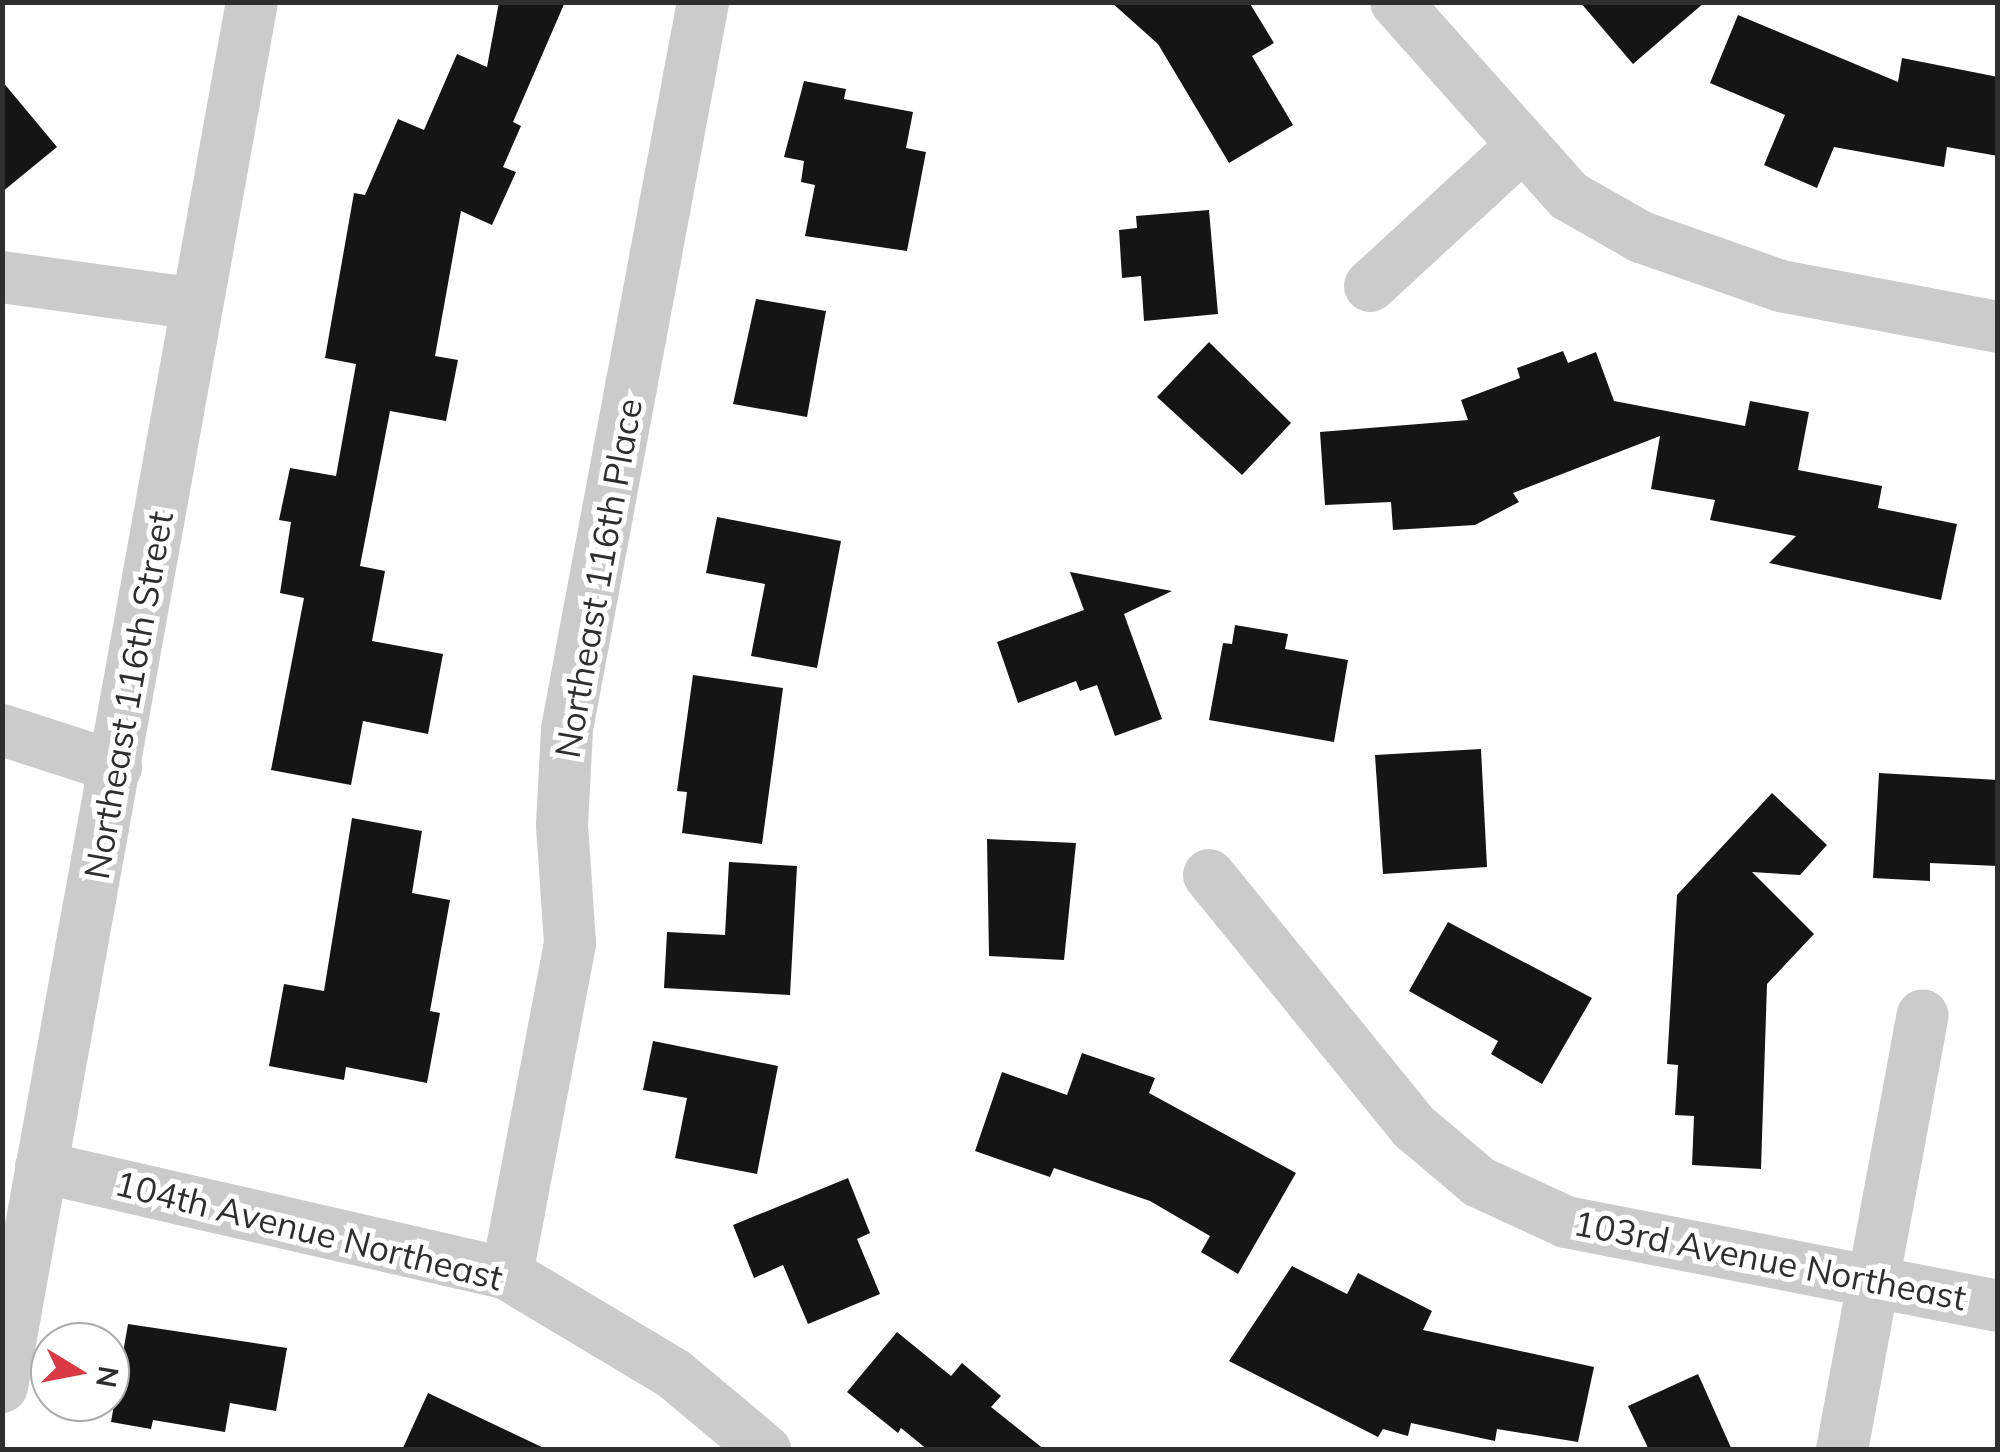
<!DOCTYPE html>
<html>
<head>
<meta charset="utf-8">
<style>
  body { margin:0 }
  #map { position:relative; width:2000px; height:1452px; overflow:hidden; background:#fff; font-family:Mulish,sans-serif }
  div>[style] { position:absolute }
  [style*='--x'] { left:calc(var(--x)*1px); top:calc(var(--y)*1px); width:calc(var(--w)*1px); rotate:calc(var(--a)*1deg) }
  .building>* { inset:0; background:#151515 }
  .minor>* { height:52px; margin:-26px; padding:0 26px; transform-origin:26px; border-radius:26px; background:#cbcbcb }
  span { translate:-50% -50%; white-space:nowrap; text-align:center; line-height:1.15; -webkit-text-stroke:10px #fff; paint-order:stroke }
  .street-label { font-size:35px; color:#2e2e2e }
  .frame { position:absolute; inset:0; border:5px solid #2e2e2e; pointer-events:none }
  .north { position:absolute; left:30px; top:1322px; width:100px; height:100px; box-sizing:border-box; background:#fff; border:2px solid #ababab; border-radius:50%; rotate:100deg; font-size:28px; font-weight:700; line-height:40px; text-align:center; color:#2e2e2e }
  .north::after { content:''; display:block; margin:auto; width:35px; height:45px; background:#da3a43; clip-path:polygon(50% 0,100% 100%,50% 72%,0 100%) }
</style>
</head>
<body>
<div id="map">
  <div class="building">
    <i style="clip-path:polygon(499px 2px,565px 2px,513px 122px,521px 126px,503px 167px,516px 172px,492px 225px,461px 211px,435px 356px,458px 360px,446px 421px,390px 411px,360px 566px,385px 571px,372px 641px,443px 654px,428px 734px,363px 721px,351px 785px,271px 770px,304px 598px,280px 593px,291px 522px,279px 520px,290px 468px,336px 476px,356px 364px,325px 358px,354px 193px,365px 195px,398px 119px,424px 130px,457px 54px,487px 67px)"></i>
    <i style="clip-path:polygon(1111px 2px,1249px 2px,1274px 43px,1252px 56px,1293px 125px,1229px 163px,1158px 44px)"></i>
    <i style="clip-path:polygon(1580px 2px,1705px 2px,1633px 64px)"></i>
    <i style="clip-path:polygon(1738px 15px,1898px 82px,1902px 58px,1998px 77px,1998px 156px,1947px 147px,1944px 167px,1834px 147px,1817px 188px,1764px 165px,1785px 115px,1710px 83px)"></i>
    <i style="clip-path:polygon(2px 81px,57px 147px,2px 192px)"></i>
    <i style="clip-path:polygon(804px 81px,846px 89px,844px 99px,913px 112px,906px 148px,926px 152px,907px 251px,805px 236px,815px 185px,801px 182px,804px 161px,784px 157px)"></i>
    <i style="clip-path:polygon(1209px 210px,1218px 314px,1144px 321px,1141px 276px,1122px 278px,1119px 230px,1137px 228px,1136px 216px)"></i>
    <i style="clip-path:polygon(756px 299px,826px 311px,807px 417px,733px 404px)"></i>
    <i style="clip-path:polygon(1209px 342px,1291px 423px,1242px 475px,1157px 397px)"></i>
    <i style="clip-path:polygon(1563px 351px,1568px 363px,1596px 352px,1614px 401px,1745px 426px,1750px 401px,1809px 412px,1798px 470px,1882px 486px,1878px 508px,1957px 524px,1941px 600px,1769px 563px,1796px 536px,1710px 520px,1715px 500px,1651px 489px,1660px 436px,1513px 493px,1519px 502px,1475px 525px,1393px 530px,1391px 502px,1325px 505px,1320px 432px,1468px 420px,1461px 400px,1520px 378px,1517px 368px)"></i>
    <i style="clip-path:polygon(717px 517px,841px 541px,817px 668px,751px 656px,765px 584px,706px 573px)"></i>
    <i style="clip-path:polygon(1070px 572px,1172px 591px,1124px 614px,1162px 719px,1115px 736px,1097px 685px,1080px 691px,1076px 681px,1018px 703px,997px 642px,1084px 610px)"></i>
    <i style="clip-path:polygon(1235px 625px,1288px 634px,1285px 649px,1348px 660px,1334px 742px,1209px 720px,1223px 643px,1232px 644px)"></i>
    <i style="clip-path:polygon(693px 675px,783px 688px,762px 844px,682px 833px,687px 792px,677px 791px)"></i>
    <i style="clip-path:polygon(1481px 749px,1487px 867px,1383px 874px,1375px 755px)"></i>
    <i style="clip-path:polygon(1879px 773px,1998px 780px,1998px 866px,1930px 863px,1930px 881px,1873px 878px)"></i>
    <i style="clip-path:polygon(1772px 793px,1827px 845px,1800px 875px,1752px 872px,1814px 934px,1767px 984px,1761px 1169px,1692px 1165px,1694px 1116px,1675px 1115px,1678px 1065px,1667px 1064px,1677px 895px)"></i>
    <i style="clip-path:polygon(352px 818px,422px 831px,412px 893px,450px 900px,430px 1011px,440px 1013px,427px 1083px,346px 1067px,344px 1080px,269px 1066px,284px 984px,324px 991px)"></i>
    <i style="clip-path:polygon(987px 839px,1076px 843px,1064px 960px,989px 956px)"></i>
    <i style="clip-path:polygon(729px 862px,797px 866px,790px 995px,664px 988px,667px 932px,725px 935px)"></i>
    <i style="clip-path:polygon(1448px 922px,1592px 998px,1542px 1084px,1491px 1054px,1498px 1041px,1409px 991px)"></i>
    <i style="clip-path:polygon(653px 1041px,778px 1066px,757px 1174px,675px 1158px,687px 1098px,643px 1090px)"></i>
    <i style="clip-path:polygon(1082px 1053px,1155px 1078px,1149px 1093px,1296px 1173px,1238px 1274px,1201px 1252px,1210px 1236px,1150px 1201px,1054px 1168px,1050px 1177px,975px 1151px,1002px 1072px,1067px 1095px)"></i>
    <i style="clip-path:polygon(848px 1178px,870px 1233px,857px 1239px,880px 1294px,808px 1324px,783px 1265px,754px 1278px,733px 1225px)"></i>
    <i style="clip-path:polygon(1292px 1266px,1347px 1294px,1358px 1273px,1432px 1311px,1423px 1330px,1594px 1367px,1578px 1442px,1497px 1429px,1495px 1441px,1411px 1423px,1408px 1436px,1383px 1429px,1378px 1437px,1229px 1361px)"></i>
    <i style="clip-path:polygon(128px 1324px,287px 1348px,276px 1411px,230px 1403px,225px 1432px,153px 1420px,151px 1429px,111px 1422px)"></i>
    <i style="clip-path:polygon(897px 1332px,951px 1376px,962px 1363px,1001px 1396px,991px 1407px,1045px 1450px,928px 1450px,901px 1428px,898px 1433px,847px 1392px)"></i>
    <i style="clip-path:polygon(1698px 1374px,1732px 1450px,1649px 1450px,1628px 1406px)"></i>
    <i style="clip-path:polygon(428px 1393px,548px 1450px,402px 1450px)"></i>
  </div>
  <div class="minor">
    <i style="--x:1396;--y:2;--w:260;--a:48.3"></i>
    <i style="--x:1569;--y:196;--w:83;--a:29.7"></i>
    <i style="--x:1641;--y:237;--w:148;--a:19.3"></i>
    <i style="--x:1781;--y:286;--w:221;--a:10.7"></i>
    <i style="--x:2;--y:277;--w:197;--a:7.9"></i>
    <i style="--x:1370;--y:286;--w:204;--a:-42.6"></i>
    <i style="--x:2;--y:730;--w:120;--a:18"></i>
    <i style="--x:1209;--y:875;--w:325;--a:50.9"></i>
    <i style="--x:1414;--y:1127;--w:85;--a:40.2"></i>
    <i style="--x:1479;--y:1182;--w:96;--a:24.7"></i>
    <i style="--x:1566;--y:1222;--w:440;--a:11"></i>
    <i style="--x:41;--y:1167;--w:478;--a:12.9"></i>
    <i style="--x:507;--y:1274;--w:195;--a:30.9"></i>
    <i style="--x:674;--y:1374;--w:119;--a:39.9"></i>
    <i style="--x:507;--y:1274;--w:337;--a:-79.2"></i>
    <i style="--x:570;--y:943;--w:118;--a:-93.9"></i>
    <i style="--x:562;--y:825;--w:96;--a:-87"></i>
    <i style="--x:567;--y:729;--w:740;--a:-79.4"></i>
    <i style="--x:2;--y:1387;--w:1407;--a:-79.77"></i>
    <i style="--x:1842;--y:1450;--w:442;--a:-79.5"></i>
  </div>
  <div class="street-label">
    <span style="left:598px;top:578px;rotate:-80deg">Northeast 116th Place</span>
    <span style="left:128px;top:695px;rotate:-80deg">Northeast 116th Street</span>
    <span style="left:309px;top:1230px;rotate:14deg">104th Avenue Northeast</span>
    <span style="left:1770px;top:1260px;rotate:11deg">103rd Avenue Northeast</span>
  </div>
  <div class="frame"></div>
  <div class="north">N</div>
</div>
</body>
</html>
